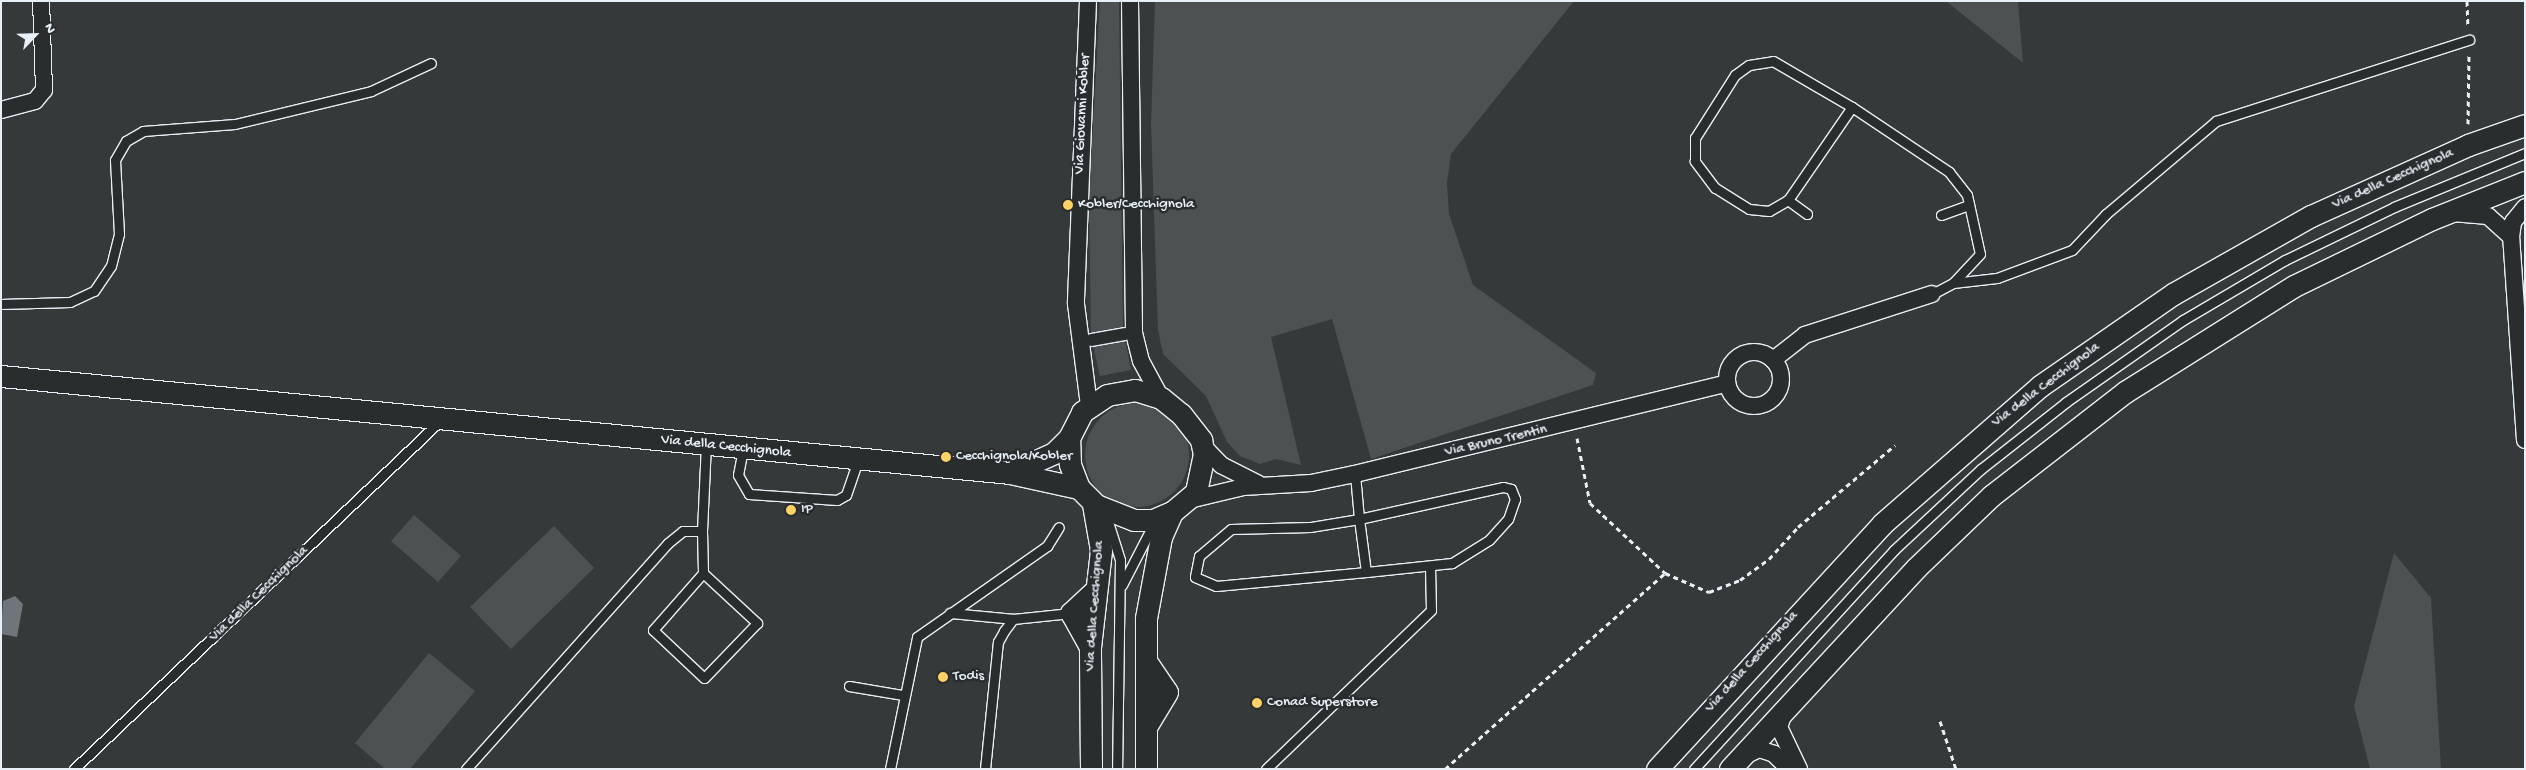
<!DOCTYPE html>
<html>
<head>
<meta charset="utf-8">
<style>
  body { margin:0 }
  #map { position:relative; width:2526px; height:770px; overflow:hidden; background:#35393a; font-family:"Gochi Hand",sans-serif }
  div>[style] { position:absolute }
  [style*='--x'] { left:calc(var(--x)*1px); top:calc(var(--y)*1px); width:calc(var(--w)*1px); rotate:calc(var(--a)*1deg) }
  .green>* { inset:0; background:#4d5152 }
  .round { border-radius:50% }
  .water>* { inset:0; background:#707579 }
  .path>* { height:3px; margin-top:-1.5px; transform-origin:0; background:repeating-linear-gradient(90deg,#e8f1f8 0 5px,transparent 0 9px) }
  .roads { filter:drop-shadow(1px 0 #e8f1f8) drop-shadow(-1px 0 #e8f1f8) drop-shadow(0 1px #e8f1f8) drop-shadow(0 -1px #e8f1f8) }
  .service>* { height:9px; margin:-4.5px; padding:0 4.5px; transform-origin:4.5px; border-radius:4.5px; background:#2a2d2e }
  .pedestrian>* { height:12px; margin:-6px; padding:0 6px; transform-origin:6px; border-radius:6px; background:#2a2d2e }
  .minor>* { height:16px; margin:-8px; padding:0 8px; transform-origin:8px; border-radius:8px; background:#2a2d2e }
  .minor>.ring { margin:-8px; padding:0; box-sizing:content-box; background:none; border:16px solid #2a2d2e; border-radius:50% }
  .tertiary>* { height:21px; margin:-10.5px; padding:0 10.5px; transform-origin:10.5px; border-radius:10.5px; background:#2a2d2e }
  .dots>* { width:14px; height:14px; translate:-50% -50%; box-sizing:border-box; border:2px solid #2a2d2e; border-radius:50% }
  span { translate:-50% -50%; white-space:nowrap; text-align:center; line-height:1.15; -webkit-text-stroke:5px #2a2d2e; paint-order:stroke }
  .street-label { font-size:15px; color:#e8f1f8 }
  .poi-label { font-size:15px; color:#e8f1f8 }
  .left { translate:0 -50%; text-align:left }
  .frame { position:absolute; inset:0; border:2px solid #e8f1f8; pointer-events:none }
  .north { position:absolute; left:10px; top:10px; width:50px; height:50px; -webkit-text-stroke:4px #2a2d2e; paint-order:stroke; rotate:66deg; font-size:14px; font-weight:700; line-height:20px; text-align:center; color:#e8f1f8 }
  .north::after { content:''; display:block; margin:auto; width:18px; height:22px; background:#e8f1f8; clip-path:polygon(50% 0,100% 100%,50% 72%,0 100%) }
</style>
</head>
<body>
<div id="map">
  <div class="green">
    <i style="clip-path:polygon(1100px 1px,1119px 1px,1123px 330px,1091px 335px,1089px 198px)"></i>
    <i style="clip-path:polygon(1155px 1px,1574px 1px,1451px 154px,1447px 183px,1449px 214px,1473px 285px,1596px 373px,1593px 385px,1371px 459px,1332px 319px,1271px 337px,1301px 465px,1276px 459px,1260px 464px,1240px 456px,1227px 442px,1206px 396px,1163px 354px,1158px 330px,1151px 124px)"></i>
    <i style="clip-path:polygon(1946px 1px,2018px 1px,2023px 63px)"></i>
    <i style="clip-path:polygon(1125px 339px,1131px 370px,1100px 376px,1093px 346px)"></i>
    <i class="round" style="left:1085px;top:403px;width:104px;height:104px"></i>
    <i style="clip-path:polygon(414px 515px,461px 556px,438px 582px,391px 541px)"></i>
    <i style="clip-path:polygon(554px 526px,594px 568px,511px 649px,470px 607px)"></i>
    <i style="clip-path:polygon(2394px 553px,2431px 598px,2441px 769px,2370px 769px,2354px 706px)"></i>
    <i style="clip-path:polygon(429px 653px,475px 691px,410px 769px,385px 769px,355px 743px)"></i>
  </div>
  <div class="water">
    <i style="clip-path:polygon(15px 596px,23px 604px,17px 637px,1px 634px,3px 601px)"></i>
  </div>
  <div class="path">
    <i style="--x:2467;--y:1;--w:26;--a:88"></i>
    <i style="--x:2468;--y:124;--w:71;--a:-89.2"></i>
    <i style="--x:1577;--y:438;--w:66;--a:78.7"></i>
    <i style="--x:1590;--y:503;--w:103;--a:43"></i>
    <i style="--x:1665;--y:573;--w:48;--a:23.4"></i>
    <i style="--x:1709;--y:592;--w:33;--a:-21"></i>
    <i style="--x:1740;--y:580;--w:36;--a:-36"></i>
    <i style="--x:1769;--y:559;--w:43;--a:-47.8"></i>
    <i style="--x:1798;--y:527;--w:127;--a:-40.2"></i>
    <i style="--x:1940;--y:721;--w:51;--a:71.6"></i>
    <i style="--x:1445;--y:769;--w:295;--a:-41.7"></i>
  </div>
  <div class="roads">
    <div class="service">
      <i style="--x:1788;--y:200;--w:22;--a:150"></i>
      <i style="--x:1769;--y:211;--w:20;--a:-174"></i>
      <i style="--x:1749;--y:209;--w:40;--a:-148"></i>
      <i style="--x:1715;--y:188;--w:34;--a:-127"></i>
      <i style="--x:1695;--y:161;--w:23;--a:-90"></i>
      <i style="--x:1695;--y:138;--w:75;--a:-57.6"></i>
      <i style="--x:1735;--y:75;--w:17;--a:-36"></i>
      <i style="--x:1749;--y:65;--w:24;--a:-9"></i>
      <i style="--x:1773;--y:61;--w:91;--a:30.2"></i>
      <i style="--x:1807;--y:214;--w:24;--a:-144"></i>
      <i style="--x:1788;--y:200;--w:113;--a:-55.5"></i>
      <i style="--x:1852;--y:107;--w:117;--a:33.8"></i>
      <i style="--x:1949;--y:172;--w:29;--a:52"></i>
      <i style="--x:1967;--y:195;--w:60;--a:77.6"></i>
      <i style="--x:1980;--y:254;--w:40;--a:133"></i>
      <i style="--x:1953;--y:283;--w:24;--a:152"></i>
      <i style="--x:1941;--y:215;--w:30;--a:-20"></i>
      <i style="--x:1953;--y:283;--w:44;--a:-6.5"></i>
      <i style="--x:1997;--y:278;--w:80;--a:-20.5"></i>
      <i style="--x:2072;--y:250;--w:50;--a:-46.6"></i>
      <i style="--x:2106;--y:214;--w:144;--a:-40.2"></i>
      <i style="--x:2216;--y:121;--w:266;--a:-17.8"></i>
      <i style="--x:1;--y:304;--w:69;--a:-1.7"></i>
      <i style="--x:70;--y:302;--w:26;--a:-25"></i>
      <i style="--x:94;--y:291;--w:30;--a:-56"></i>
      <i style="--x:111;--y:266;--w:33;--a:-76"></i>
      <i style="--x:119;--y:234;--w:74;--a:-93.1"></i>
      <i style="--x:115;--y:160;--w:22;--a:-60"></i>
      <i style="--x:126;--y:141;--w:20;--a:-30"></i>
      <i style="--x:143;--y:131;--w:92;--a:-4.4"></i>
      <i style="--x:235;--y:124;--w:140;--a:-13.6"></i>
      <i style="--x:371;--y:91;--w:66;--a:-25"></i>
      <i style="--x:743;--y:449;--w:26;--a:101"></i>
      <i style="--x:738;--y:475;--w:22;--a:60"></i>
      <i style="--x:749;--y:494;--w:88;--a:3.9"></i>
      <i style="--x:837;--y:500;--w:10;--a:-29"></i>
      <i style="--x:846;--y:495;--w:37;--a:-71"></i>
      <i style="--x:1355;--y:474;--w:45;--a:84.9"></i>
      <i style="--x:1359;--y:519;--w:50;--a:170.7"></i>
      <i style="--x:1310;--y:527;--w:79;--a:178.5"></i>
      <i style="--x:1231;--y:529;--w:42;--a:139.8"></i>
      <i style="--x:1199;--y:556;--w:21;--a:101"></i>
      <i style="--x:1195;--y:577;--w:23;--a:23"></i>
      <i style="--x:1216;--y:586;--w:151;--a:-5.3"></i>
      <i style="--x:1503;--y:487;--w:8;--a:14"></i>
      <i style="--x:1511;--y:489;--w:11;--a:68"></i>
      <i style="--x:1515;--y:499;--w:21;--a:109"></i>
      <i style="--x:1508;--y:519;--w:28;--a:132"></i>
      <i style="--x:1489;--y:540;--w:44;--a:148.1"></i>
      <i style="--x:1452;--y:563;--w:86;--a:174"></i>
      <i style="--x:1366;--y:572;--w:53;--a:-97.5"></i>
      <i style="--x:1359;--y:519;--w:148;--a:-12.5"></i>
      <i style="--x:1105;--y:512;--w:50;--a:72.6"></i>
      <i style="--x:1120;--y:560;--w:209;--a:90.8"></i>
      <i style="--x:702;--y:531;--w:42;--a:88.6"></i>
      <i style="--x:703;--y:573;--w:74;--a:42.8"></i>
      <i style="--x:757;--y:623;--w:76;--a:133.9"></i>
      <i style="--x:704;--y:678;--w:70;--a:-136.7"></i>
      <i style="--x:653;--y:630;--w:76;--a:-48.7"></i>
      <i style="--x:1122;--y:585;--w:72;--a:-62.7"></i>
      <i style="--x:950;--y:613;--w:63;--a:5.4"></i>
      <i style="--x:849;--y:686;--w:55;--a:9.5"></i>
      <i style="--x:74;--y:769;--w:505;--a:-43.56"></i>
      <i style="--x:466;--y:769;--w:303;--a:-48.2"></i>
      <i style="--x:668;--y:543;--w:19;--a:-39"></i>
      <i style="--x:683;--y:531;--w:19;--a:0"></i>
      <i style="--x:702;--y:531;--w:87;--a:-87.4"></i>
      <i style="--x:890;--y:769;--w:135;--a:-78.4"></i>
      <i style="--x:917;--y:637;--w:159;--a:-35"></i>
      <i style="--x:1047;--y:546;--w:22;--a:-58"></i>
      <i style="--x:985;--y:769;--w:128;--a:-84.2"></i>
      <i style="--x:998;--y:642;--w:13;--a:-61"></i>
      <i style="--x:1004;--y:631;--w:15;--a:-53"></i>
      <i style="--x:1013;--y:619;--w:58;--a:-5.9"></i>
      <i style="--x:1266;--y:769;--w:229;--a:-43.9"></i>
      <i style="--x:1431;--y:610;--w:44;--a:-91.3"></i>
      <i style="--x:1694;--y:769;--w:297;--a:-47.6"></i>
      <i style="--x:1894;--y:550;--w:119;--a:-43"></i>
      <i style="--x:1981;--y:469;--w:108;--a:-38.2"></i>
      <i style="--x:2066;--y:402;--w:143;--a:-35"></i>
      <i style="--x:2183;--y:320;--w:118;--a:-30.5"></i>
      <i style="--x:2285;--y:260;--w:121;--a:-25.9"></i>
      <i style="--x:2394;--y:207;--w:142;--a:-22.4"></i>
    </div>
    <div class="pedestrian">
      <i style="--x:1091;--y:340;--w:35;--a:-10"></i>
    </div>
    <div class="minor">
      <i style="--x:1088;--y:1;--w:303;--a:92.3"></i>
      <i style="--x:1076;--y:304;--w:103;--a:82.7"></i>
      <i style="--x:1130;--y:1;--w:332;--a:89.3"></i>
      <i style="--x:1134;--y:333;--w:29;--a:76"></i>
      <i style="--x:1141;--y:361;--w:42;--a:61.6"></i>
      <i style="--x:1;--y:110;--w:35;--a:-15"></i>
      <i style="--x:35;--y:101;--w:14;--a:-51"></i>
      <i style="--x:44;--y:90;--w:89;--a:-91.9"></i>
      <i style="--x:2452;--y:213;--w:36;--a:5"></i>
      <i style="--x:2488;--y:216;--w:31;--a:42"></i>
      <i class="ring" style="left:1727px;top:352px;width:38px;height:38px"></i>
      <i style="--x:1773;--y:360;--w:41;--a:-38"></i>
      <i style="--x:1805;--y:335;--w:133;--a:-17.9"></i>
      <i style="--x:2525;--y:440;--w:203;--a:-93.9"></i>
      <i style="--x:2511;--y:237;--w:15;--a:-82"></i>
      <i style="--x:2513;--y:222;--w:19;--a:-51"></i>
      <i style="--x:1202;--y:445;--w:28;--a:46"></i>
      <i style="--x:1221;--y:465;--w:42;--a:26.6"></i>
      <i style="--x:1189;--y:500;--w:56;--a:-13.5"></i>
      <i style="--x:1243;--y:487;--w:68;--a:-3.4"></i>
      <i style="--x:1311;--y:483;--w:45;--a:-11.6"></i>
      <i style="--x:1355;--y:474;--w:383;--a:-13.7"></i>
      <i style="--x:1785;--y:710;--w:18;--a:109"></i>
      <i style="--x:1779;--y:727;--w:47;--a:64.5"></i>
      <i style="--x:1742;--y:757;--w:19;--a:-25"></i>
      <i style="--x:1759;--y:749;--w:16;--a:18"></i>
      <i style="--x:1774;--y:754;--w:21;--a:45"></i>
    </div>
    <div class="tertiary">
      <i style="--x:1;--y:376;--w:1014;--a:5.49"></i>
      <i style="--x:1010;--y:473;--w:71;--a:12.3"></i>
      <i style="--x:1135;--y:390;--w:27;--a:17"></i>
      <i style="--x:1161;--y:398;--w:26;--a:39"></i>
      <i style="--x:1181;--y:414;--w:33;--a:52"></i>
      <i style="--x:1201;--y:440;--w:14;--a:78"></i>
      <i style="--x:1204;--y:454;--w:39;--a:102"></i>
      <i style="--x:1196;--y:492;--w:31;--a:140"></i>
      <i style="--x:1172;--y:512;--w:21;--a:157"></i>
      <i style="--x:1153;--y:520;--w:19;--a:180"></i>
      <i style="--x:1134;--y:520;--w:41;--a:-158.5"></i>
      <i style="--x:1096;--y:505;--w:24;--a:-135"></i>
      <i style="--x:1079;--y:488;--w:26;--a:-111"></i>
      <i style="--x:1070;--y:464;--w:26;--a:-92"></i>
      <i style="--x:1069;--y:438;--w:29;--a:-63"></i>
      <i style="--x:1082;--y:412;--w:30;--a:-34"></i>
      <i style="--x:1107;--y:395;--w:28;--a:-10"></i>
      <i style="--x:1010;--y:473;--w:48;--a:-24.4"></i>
      <i style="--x:1054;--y:453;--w:21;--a:-45"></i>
      <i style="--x:1089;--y:645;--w:37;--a:-119"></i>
      <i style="--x:1071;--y:613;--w:33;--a:-43"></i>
      <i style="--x:1146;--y:661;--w:37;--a:56"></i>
      <i style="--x:1167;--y:692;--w:39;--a:121"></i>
      <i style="--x:1091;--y:769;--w:122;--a:-90.5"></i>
      <i style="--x:1090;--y:647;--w:98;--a:-83.5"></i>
      <i style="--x:1101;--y:550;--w:47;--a:-99.9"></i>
      <i style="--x:1146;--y:769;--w:151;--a:-90"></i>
      <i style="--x:1146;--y:618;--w:82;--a:-79.5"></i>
      <i style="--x:1161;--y:537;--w:27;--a:-66"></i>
      <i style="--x:1657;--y:769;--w:333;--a:-47.4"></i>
      <i style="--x:1882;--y:524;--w:210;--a:-41.1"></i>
      <i style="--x:2040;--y:386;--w:162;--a:-34.7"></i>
      <i style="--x:2173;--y:294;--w:159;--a:-29.5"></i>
      <i style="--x:2311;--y:216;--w:172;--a:-24.3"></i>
      <i style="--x:2468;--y:145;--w:60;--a:-19.3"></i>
      <i style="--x:1730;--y:769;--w:274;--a:-47.2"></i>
      <i style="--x:1916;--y:568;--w:104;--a:-43.8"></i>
      <i style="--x:1991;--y:496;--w:170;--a:-37.8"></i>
      <i style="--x:2125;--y:392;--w:199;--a:-32.1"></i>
      <i style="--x:2294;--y:286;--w:153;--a:-25.9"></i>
      <i style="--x:2432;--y:219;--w:100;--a:-21.7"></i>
    </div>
  </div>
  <div class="dots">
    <i style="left:1068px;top:205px;background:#ffd166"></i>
    <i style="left:946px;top:457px;background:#ffd166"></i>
    <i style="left:791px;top:510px;background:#ffd166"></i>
    <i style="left:943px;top:677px;background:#ffd166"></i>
    <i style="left:1257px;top:703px;background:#ffd166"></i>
  </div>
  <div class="street-label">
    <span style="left:1083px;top:114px;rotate:-87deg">Via Giovanni Kobler</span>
    <span style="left:2393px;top:179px;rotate:-24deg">Via della Cecchignola</span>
    <span style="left:2046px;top:385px;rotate:-37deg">Via della Cecchignola</span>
    <span style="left:1496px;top:441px;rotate:-13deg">Via Bruno Trentin</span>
    <span style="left:726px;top:447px;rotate:6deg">Via della Cecchignola</span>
    <span style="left:259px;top:594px;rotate:-44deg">Via della Cecchignola</span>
    <span style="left:1095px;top:606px;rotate:-86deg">Via della Cecchignola</span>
    <span style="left:1752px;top:662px;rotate:-48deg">Via della Cecchignola</span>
  </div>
  <div class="poi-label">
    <span class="left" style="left:1078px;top:205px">Kobler/Cecchignola</span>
    <span class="left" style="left:956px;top:457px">Cecchignola/Kobler</span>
    <span class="left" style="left:801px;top:510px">IP</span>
    <span class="left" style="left:953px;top:677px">Todis</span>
    <span class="left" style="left:1267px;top:703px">Conad Superstore</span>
  </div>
  <div class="frame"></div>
  <div class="north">N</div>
</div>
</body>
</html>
